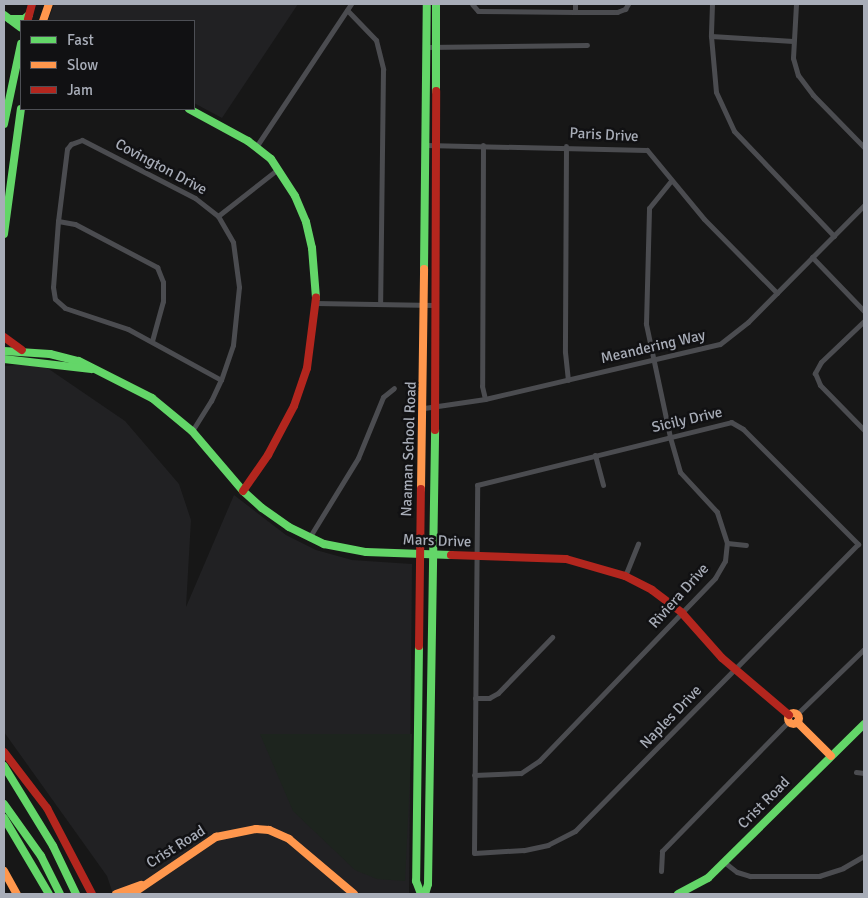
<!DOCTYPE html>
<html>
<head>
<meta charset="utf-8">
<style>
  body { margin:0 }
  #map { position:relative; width:868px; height:898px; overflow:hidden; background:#171717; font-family:Signika,sans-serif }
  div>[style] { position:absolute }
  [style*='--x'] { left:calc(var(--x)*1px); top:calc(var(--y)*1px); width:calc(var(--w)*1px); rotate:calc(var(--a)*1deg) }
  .built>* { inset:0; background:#212123 }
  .green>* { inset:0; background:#1d241e }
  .street>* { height:5px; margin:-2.5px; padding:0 2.5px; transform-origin:2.5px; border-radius:2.5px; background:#4b4c50 }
  .fast>* { height:8px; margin:-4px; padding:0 4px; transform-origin:4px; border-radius:4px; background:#63d668 }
  .slow>* { height:8px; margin:-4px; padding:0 4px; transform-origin:4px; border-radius:4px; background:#ff974d }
  .slow>.ring { margin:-4px; padding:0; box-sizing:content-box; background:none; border:8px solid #ff974d; border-radius:50% }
  .jam>* { height:8px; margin:-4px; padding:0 4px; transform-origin:4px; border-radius:4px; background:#b3261e }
  span { translate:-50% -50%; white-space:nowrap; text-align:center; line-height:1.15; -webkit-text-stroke:5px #111113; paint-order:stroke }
  .street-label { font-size:15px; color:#a8adb8 }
  .frame { position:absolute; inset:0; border:5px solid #a8adb8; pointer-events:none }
  .legend { position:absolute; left:20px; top:20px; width:175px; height:90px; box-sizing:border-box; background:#111113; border:1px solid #4d4f55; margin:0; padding:6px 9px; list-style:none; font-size:15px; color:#a8adb8 }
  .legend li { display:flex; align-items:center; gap:10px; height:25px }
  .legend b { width:25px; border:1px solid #4d4f55 }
</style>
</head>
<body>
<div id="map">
  <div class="built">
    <i style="clip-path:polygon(54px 4px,298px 4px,222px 118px,194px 103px,194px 21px,48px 21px)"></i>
    <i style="clip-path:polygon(40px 363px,125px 421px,179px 484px,191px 520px,186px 607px,234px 495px,286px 535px,316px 550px,352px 560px,412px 564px,409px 894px,113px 894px,107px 876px,4px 732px,4px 366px)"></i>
  </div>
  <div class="green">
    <i style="clip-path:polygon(260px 734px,412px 734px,405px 881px,377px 879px,355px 870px,293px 811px)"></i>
  </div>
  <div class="street">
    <i style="--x:472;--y:4;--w:9;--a:49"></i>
    <i style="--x:478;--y:11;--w:97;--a:0.6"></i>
    <i style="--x:575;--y:12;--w:42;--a:0"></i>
    <i style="--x:617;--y:12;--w:9;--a:-21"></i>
    <i style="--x:625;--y:9;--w:6;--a:-59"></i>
    <i style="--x:712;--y:4;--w:32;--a:92"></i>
    <i style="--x:711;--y:36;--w:56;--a:84.9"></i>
    <i style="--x:716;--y:92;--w:43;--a:65.2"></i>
    <i style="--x:734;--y:131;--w:145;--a:46.4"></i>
    <i style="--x:796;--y:4;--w:54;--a:93.2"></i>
    <i style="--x:793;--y:58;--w:18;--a:74"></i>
    <i style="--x:798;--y:75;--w:25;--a:53"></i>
    <i style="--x:813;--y:95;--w:73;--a:45.6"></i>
    <i style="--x:347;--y:10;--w:42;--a:46"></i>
    <i style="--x:376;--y:40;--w:30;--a:76"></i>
    <i style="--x:383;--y:69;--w:235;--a:90.7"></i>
    <i style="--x:575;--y:12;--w:8;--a:-90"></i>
    <i style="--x:711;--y:36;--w:82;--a:3.5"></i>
    <i style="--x:426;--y:47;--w:161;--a:-0.7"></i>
    <i style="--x:426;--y:145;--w:221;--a:1.3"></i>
    <i style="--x:647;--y:150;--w:89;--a:50.4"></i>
    <i style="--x:704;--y:219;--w:104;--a:45.4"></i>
    <i style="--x:483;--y:145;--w:241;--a:90.2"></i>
    <i style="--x:482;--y:386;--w:13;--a:77"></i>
    <i style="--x:566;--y:146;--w:206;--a:90.3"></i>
    <i style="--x:565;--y:352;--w:28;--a:84"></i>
    <i style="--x:256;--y:147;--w:172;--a:-56.4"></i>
    <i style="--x:218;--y:216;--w:76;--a:-38.1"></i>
    <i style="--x:58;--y:221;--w:17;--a:10"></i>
    <i style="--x:75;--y:224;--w:93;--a:27.7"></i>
    <i style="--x:157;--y:267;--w:16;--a:68"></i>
    <i style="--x:163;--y:282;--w:19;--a:90"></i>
    <i style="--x:163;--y:301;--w:41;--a:105.4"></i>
    <i style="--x:812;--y:257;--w:75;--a:46.1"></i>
    <i style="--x:315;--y:303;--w:119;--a:1"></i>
    <i style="--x:864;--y:321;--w:59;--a:136.4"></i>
    <i style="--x:821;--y:362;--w:13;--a:119"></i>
    <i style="--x:815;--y:373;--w:13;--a:67"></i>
    <i style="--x:820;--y:385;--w:63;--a:45.6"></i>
    <i style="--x:424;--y:408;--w:62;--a:-8.4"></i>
    <i style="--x:485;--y:399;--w:241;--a:-13.2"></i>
    <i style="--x:720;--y:344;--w:36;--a:-38"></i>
    <i style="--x:748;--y:322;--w:165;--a:-45.2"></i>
    <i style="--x:731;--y:422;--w:14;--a:30"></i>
    <i style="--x:743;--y:429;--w:163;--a:45"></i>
    <i style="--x:858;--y:544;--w:403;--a:134.6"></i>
    <i style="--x:575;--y:831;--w:30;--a:153"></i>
    <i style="--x:548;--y:845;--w:25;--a:168"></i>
    <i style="--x:524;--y:850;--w:50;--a:176.6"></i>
    <i style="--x:474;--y:853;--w:368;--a:-89.5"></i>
    <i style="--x:477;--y:485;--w:262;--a:-13.9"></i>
    <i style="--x:192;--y:431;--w:36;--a:-58"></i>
    <i style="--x:211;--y:401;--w:23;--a:-65"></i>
    <i style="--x:221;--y:380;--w:37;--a:-71"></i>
    <i style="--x:233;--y:345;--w:58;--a:-84.1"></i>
    <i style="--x:239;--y:287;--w:45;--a:-97.6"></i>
    <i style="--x:233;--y:242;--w:30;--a:-120"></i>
    <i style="--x:218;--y:216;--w:29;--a:-142"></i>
    <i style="--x:195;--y:198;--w:127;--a:-152.8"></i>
    <i style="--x:82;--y:140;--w:12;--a:160"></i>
    <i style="--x:71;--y:144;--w:6;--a:129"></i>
    <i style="--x:67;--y:149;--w:73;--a:97.1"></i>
    <i style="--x:58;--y:221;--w:66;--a:94.3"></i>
    <i style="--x:53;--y:287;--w:12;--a:81"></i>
    <i style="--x:55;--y:299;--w:13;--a:42"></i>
    <i style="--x:65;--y:308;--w:66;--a:18.4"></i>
    <i style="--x:128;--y:329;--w:106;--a:28.7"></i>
    <i style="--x:595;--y:455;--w:31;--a:75"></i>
    <i style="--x:309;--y:538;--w:94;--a:-58.5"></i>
    <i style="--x:358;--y:458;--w:66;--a:-67.7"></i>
    <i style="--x:383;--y:397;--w:14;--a:-39"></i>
    <i style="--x:727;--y:543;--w:19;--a:6"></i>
    <i style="--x:625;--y:576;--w:35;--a:-68"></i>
    <i style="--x:475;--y:698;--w:14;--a:0"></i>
    <i style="--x:489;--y:698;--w:10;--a:-29"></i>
    <i style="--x:498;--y:693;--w:78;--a:-46"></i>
    <i style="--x:797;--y:714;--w:93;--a:-44.1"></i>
    <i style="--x:856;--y:772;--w:8;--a:7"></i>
    <i style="--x:474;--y:775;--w:47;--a:-2.4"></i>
    <i style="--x:521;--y:773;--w:22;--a:-34"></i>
    <i style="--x:539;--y:761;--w:254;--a:-46.1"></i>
    <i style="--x:715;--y:578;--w:20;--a:-60"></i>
    <i style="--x:725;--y:561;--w:18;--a:-84"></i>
    <i style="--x:727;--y:543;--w:33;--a:-108"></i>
    <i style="--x:717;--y:512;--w:54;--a:-132.8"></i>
    <i style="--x:680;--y:472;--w:36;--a:-106"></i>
    <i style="--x:670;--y:437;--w:116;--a:-102"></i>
    <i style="--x:646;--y:324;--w:116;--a:-88.5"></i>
    <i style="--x:649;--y:208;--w:35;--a:-51"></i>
    <i style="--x:724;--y:862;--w:16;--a:38"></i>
    <i style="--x:737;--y:872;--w:14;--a:17"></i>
    <i style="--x:750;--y:876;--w:69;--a:0"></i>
    <i style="--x:819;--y:876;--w:25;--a:-18"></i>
    <i style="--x:843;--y:868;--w:24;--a:-30"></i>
    <i style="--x:661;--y:871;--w:20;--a:-87"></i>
    <i style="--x:662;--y:851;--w:180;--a:-45.7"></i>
  </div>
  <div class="fast">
    <i style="--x:4;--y:15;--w:21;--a:37"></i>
    <i style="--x:10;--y:19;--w:14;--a:0"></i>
    <i style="--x:24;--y:19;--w:6;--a:-39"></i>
    <i style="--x:436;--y:91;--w:87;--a:-90"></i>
    <i style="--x:189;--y:109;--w:67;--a:28.5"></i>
    <i style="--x:248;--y:141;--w:29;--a:38"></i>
    <i style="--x:271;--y:159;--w:44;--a:57"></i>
    <i style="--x:295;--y:196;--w:28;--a:67"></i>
    <i style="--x:306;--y:222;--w:27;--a:77"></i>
    <i style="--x:312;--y:248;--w:50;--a:85.4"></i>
    <i style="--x:4;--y:124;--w:82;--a:-78"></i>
    <i style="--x:4;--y:234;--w:126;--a:-82.3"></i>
    <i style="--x:424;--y:269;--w:265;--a:-89.4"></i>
    <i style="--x:4;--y:351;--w:46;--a:3.7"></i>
    <i style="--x:50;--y:354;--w:30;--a:14"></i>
    <i style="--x:79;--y:361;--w:82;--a:26.9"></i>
    <i style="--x:152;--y:398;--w:52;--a:39.5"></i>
    <i style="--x:192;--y:431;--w:79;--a:49.6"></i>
    <i style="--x:243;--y:491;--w:25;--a:42"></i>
    <i style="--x:262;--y:508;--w:33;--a:35"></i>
    <i style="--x:289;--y:527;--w:39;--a:26"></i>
    <i style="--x:324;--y:544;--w:43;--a:10.8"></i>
    <i style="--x:366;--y:552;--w:85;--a:2"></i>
    <i style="--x:4;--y:359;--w:88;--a:6.6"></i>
    <i style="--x:419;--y:646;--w:235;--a:90.7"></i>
    <i style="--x:416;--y:881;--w:14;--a:69"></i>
    <i style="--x:4;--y:766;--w:94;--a:58.5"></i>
    <i style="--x:53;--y:846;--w:53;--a:64.4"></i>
    <i style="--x:4;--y:804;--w:64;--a:54.6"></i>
    <i style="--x:41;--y:856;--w:42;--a:63.4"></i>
    <i style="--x:4;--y:818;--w:88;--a:59.4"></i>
    <i style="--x:425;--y:894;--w:10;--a:-73"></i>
    <i style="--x:428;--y:884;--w:454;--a:-89.1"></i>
    <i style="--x:678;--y:894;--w:34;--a:-28"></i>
    <i style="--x:708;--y:878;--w:219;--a:-44.6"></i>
  </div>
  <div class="slow">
    <i style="--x:43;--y:21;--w:18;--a:-71"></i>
    <i style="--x:421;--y:489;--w:220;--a:-89.2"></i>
    <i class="ring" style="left:787.5px;top:712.5px;width:3px;height:3px"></i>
    <i style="--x:797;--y:722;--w:48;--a:45"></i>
    <i style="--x:4;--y:871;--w:26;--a:61"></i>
    <i style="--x:116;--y:894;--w:27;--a:-20"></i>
    <i style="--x:132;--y:894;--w:102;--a:-34.2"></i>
    <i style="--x:216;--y:837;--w:41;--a:-11.3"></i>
    <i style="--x:256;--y:829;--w:13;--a:4"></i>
    <i style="--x:269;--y:830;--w:22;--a:24"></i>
    <i style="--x:289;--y:839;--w:85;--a:40.2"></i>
  </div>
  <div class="jam">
    <i style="--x:28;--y:19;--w:16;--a:-75"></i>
    <i style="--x:4;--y:337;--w:22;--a:36"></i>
    <i style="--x:435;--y:430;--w:339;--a:-89.8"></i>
    <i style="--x:243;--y:491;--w:44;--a:-55.2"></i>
    <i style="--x:268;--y:455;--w:55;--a:-62"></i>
    <i style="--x:294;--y:406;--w:40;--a:-71.1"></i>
    <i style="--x:307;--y:368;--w:71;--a:-82.7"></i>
    <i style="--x:451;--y:555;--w:115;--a:2"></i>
    <i style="--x:566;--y:559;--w:61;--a:16.1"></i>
    <i style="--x:625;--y:576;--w:30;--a:27"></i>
    <i style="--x:652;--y:590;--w:38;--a:37"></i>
    <i style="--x:682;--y:613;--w:60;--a:48.4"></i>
    <i style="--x:722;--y:658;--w:88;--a:40.4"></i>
    <i style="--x:419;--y:646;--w:157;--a:-89.3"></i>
    <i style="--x:4;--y:752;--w:71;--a:52.5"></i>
    <i style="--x:47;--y:808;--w:97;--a:62.4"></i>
  </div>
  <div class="street-label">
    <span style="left:604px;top:135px;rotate:3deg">Paris Drive</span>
    <span style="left:161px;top:167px;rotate:28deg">Covington Drive</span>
    <span style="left:653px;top:347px;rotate:-13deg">Meandering Way</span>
    <span style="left:687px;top:420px;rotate:-13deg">Sicily Drive</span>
    <span style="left:409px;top:449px;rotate:-88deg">Naaman School Road</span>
    <span style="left:437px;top:541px;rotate:2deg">Mars Drive</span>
    <span style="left:679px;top:596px;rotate:-48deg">Riviera Drive</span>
    <span style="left:671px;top:717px;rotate:-46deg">Naples Drive</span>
    <span style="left:764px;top:803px;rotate:-45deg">Crist Road</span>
    <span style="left:176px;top:847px;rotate:-32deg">Crist Road</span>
  </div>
  <div class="frame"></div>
  <ul class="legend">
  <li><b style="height:6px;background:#63d668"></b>Fast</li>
  <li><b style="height:6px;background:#ff974d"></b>Slow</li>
  <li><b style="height:6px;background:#b3261e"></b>Jam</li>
  </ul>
</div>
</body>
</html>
